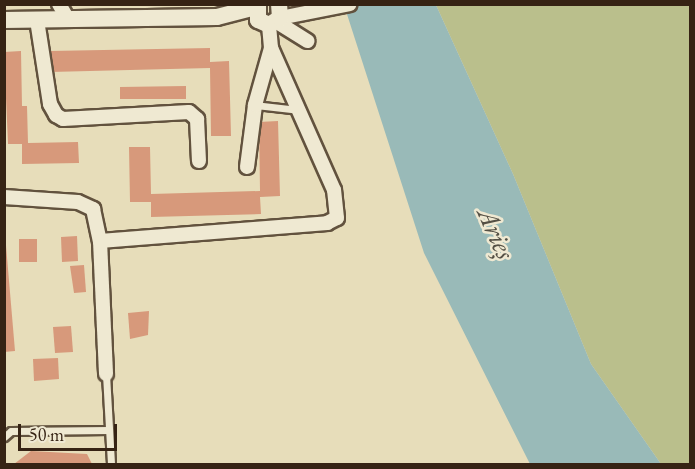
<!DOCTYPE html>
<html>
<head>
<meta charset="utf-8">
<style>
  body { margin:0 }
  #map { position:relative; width:695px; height:469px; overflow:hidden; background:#e7ddba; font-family:"EB Garamond",serif }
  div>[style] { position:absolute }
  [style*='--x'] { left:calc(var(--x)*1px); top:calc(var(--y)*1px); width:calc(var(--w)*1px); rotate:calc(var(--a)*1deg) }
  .green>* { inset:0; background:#babf8c }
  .water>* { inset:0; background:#99bab8 }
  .building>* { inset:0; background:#d7997b }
  .roads { filter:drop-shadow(2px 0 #62523e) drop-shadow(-2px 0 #62523e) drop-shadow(0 2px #62523e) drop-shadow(0 -2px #62523e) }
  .service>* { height:7px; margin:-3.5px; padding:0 3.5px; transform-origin:3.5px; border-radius:3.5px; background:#efe9d2 }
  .minor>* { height:14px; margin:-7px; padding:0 7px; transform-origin:7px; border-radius:7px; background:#efe9d2 }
  .tertiary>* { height:16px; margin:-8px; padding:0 8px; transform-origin:8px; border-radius:8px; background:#efe9d2 }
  span { translate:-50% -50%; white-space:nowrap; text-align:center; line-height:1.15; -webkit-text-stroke:5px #efe9d2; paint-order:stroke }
  .water-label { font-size:28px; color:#545045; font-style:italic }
  .frame { position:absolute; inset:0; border:6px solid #362314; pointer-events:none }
  .scale { position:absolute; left:18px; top:424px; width:99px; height:27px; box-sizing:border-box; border:3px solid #362314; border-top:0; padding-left:8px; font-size:18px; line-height:21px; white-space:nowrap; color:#362314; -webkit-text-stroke:4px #efe9d2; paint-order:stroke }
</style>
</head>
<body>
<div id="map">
  <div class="green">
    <i style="clip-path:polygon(436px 5px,690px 5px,690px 464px,661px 464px,591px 364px,513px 174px)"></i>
  </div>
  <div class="water">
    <i style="clip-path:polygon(344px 5px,436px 5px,513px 174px,591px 364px,661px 464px,530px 464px,424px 253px)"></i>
  </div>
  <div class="building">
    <i style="clip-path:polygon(210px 48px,210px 62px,229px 61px,231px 136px,211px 136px,210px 68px,50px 72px,50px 51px)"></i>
    <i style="clip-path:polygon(21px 51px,22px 106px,27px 106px,28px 143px,78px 142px,79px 163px,22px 164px,22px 144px,8px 144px,4px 52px)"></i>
    <i style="clip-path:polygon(186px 86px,186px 99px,120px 99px,120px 87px)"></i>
    <i style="clip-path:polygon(278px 121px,280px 196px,260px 197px,261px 214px,151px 217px,151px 202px,130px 202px,129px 147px,150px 147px,151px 194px,260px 191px,259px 122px)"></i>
    <i style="clip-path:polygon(4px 222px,15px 351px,4px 352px)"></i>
    <i style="clip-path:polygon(77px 236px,78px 261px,62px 262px,61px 237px)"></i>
    <i style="clip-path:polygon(19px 239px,37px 239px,37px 262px,19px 262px)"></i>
    <i style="clip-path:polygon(84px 265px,86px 292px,74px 293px,70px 266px)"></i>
    <i style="clip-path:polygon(149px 311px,148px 335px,130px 339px,128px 313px)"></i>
    <i style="clip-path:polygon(71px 326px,73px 352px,55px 353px,53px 327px)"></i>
    <i style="clip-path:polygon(58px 358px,59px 379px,34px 381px,33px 359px)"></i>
    <i style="clip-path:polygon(31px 451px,87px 454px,92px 464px,14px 464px)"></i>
  </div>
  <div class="roads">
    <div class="service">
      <i style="--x:255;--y:105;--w:44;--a:6.5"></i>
      <i style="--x:106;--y:374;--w:90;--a:86.8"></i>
      <i style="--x:4;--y:437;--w:9;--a:-41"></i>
      <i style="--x:11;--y:431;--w:98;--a:-0.6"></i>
    </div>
    <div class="minor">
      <i style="--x:59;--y:4;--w:16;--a:60"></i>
      <i style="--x:280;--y:18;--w:71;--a:-11.3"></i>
      <i style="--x:37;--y:20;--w:85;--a:81.2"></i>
      <i style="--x:50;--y:104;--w:13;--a:61"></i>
      <i style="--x:56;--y:115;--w:8;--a:30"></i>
      <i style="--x:63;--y:119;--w:126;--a:-3.2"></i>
      <i style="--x:189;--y:112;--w:11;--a:41"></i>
      <i style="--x:197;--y:119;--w:42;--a:87.3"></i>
      <i style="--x:277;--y:22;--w:36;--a:32"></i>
      <i style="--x:247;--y:167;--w:63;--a:-82.6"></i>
      <i style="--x:255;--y:105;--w:59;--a:-74.3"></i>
      <i style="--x:4;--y:197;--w:74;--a:3.9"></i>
      <i style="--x:78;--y:202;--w:17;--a:25"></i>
      <i style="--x:93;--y:209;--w:33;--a:78"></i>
      <i style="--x:100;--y:241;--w:133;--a:87.4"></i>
      <i style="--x:100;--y:241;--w:228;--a:-4.5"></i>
      <i style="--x:327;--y:223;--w:11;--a:-27"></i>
      <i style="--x:337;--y:218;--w:28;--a:-96"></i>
      <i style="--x:334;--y:190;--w:155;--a:-113.9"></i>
      <i style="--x:271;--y:48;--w:23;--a:-95"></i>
    </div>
    <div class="tertiary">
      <i style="--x:258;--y:4;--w:16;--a:90"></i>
      <i style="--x:258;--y:20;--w:12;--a:24"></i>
      <i style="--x:269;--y:25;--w:13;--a:-32"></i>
      <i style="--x:280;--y:18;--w:14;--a:-94"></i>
      <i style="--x:4;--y:20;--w:213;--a:-0.8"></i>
      <i style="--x:217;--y:17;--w:40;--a:-14.4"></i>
    </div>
  </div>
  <div class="water-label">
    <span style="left:497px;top:233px;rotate:66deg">Arieș</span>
  </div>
  <div class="frame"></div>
  <div class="scale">50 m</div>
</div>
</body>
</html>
